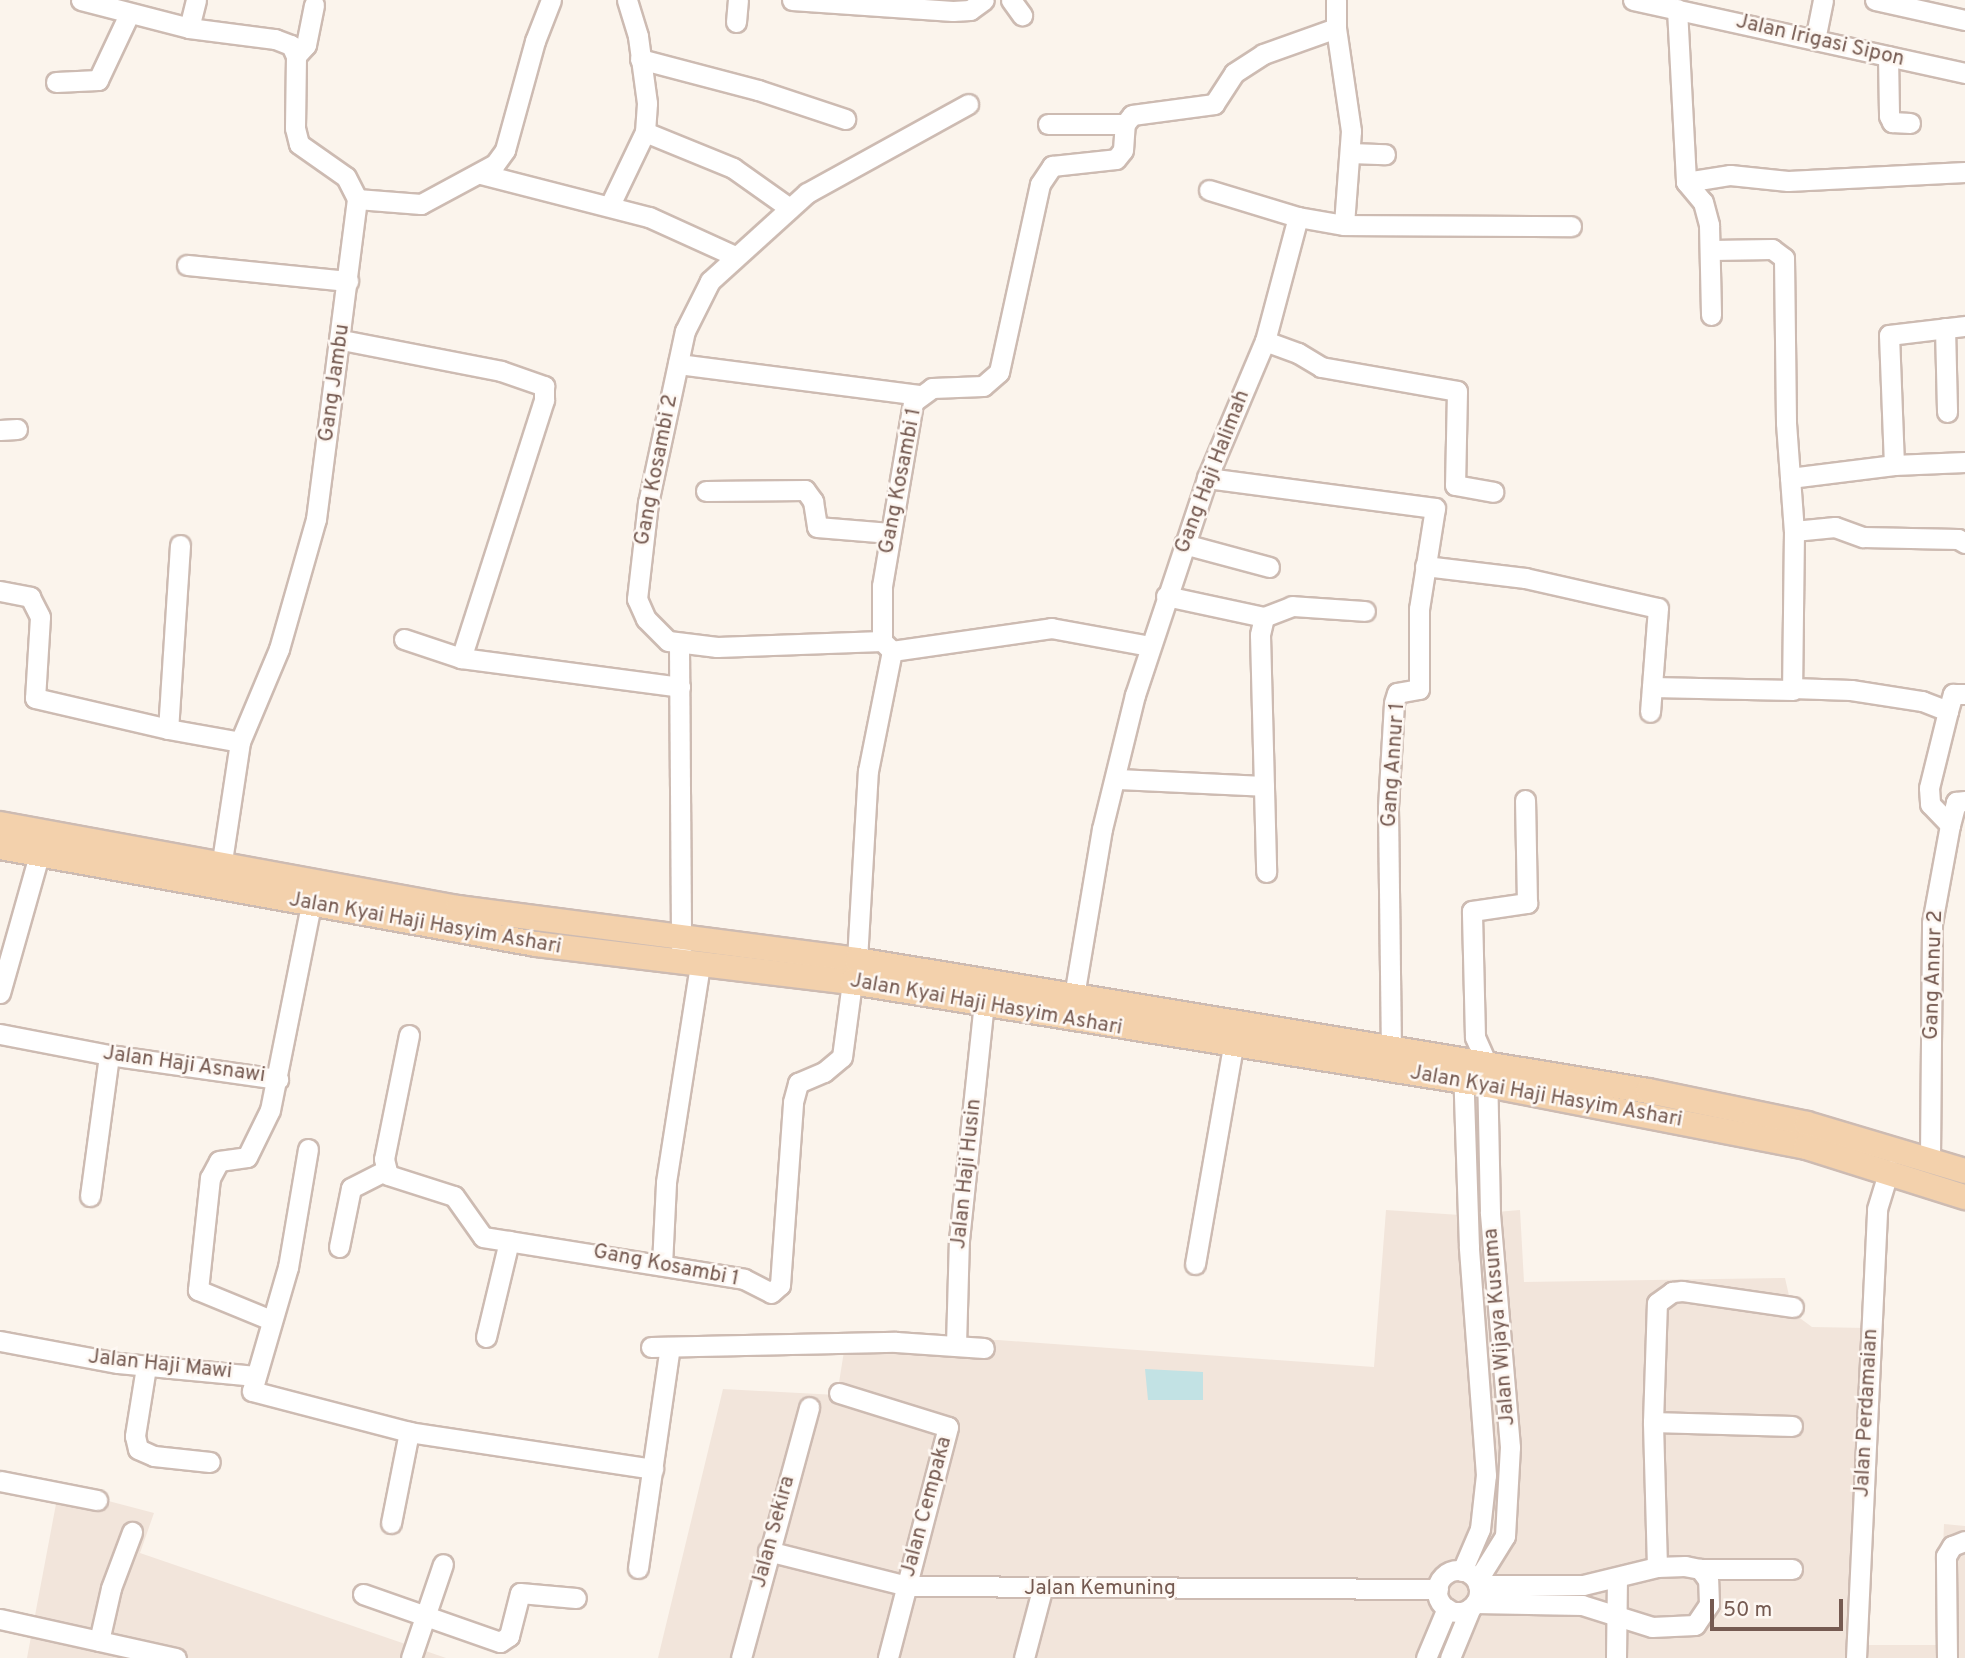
<!DOCTYPE html>
<html>
<head>
<meta charset="utf-8">
<style>
  body { margin:0 }
  #map { position:relative; width:1965px; height:1658px; overflow:hidden; background:#fbf4ec; font-family:Overpass,sans-serif }
  div>[style] { position:absolute }
  [style*='--x'] { left:calc(var(--x)*1px); top:calc(var(--y)*1px); width:calc(var(--w)*1px); rotate:calc(var(--a)*1deg) }
  .residential>* { inset:0; background:#f2e5db }
  .water>* { inset:0; background:#c2e2e4 }
  .roads { filter:drop-shadow(2px 0 #cdbbb2) drop-shadow(-2px 0 #cdbbb2) drop-shadow(0 2px #cdbbb2) drop-shadow(0 -2px #cdbbb2) }
  .minor>* { height:19px; margin:-9.5px; padding:0 9.5px; transform-origin:9.5px; border-radius:9.5px; background:#fff }
  .minor>.ring { margin:-9.5px; padding:0; box-sizing:content-box; background:none; border:19px solid #fff; border-radius:50% }
  .major>* { height:24px; margin:-12px; padding:0 12px; transform-origin:12px; border-radius:12px; background:#f3d1ac }
  span { translate:-50% -50%; white-space:nowrap; text-align:center; line-height:1.15; -webkit-text-stroke:5px #fef8f3; paint-order:stroke }
  .street-label { font-size:21px; color:#755a51 }
  .scale { position:absolute; left:1710px; top:1599px; width:133px; height:32px; box-sizing:border-box; border:4px solid #755a51; border-top:0; padding-left:9px; font-size:21px; line-height:24px; white-space:nowrap; color:#755a51; -webkit-text-stroke:5px #fef8f3; paint-order:stroke }
</style>
</head>
<body>
<div id="map">
  <div class="residential">
    <i style="clip-path:polygon(1386px 1210px,1460px 1215px,1520px 1210px,1524px 1282px,1785px 1278px,1793px 1313px,1812px 1327px,1867px 1328px,1857px 1645px,1939px 1645px,1944px 1524px,1965px 1526px,1965px 1658px,658px 1658px,723px 1389px,837px 1395px,845px 1345px,998px 1340px,1374px 1367px)"></i>
    <i style="clip-path:polygon(59px 1488px,154px 1513px,140px 1553px,446px 1658px,27px 1658px)"></i>
  </div>
  <div class="water">
    <i style="clip-path:polygon(1145px 1369px,1203px 1372px,1203px 1400px,1148px 1400px)"></i>
  </div>
  <div class="roads">
    <div class="minor">
      <i style="--x:81;--y:0;--w:112;--a:14.5"></i>
      <i style="--x:189;--y:28;--w:87;--a:7.3"></i>
      <i style="--x:275;--y:39;--w:17;--a:21"></i>
      <i style="--x:291;--y:45;--w:12;--a:66"></i>
      <i style="--x:296;--y:56;--w:72;--a:90.8"></i>
      <i style="--x:295;--y:128;--w:16;--a:76"></i>
      <i style="--x:299;--y:144;--w:57;--a:35.1"></i>
      <i style="--x:346;--y:177;--w:25;--a:63"></i>
      <i style="--x:357;--y:199;--w:323;--a:97.3"></i>
      <i style="--x:316;--y:519;--w:135;--a:105.9"></i>
      <i style="--x:279;--y:649;--w:101;--a:112.8"></i>
      <i style="--x:240;--y:742;--w:126;--a:98.6"></i>
      <i style="--x:792;--y:0;--w:161;--a:3.9"></i>
      <i style="--x:953;--y:11;--w:17;--a:-3"></i>
      <i style="--x:970;--y:10;--w:17;--a:-36"></i>
      <i style="--x:1011;--y:0;--w:19;--a:54"></i>
      <i style="--x:1336;--y:0;--w:28;--a:90"></i>
      <i style="--x:1336;--y:28;--w:104;--a:81.7"></i>
      <i style="--x:1351;--y:131;--w:94;--a:94.3"></i>
      <i style="--x:1633;--y:0;--w:340;--a:12.4"></i>
      <i style="--x:1875;--y:0;--w:92;--a:12.5"></i>
      <i style="--x:1677;--y:9;--w:173;--a:87"></i>
      <i style="--x:1686;--y:182;--w:26;--a:50"></i>
      <i style="--x:1703;--y:202;--w:24;--a:75"></i>
      <i style="--x:1709;--y:225;--w:90;--a:88.7"></i>
      <i style="--x:736;--y:22;--w:22;--a:-85"></i>
      <i style="--x:189;--y:28;--w:29;--a:-76"></i>
      <i style="--x:1815;--y:40;--w:41;--a:-78.7"></i>
      <i style="--x:296;--y:56;--w:15;--a:-48"></i>
      <i style="--x:306;--y:45;--w:41;--a:-78.7"></i>
      <i style="--x:1888;--y:56;--w:60;--a:89"></i>
      <i style="--x:1889;--y:116;--w:7;--a:63"></i>
      <i style="--x:1892;--y:122;--w:18;--a:3"></i>
      <i style="--x:640;--y:59;--w:122;--a:14.7"></i>
      <i style="--x:758;--y:90;--w:92;--a:18.4"></i>
      <i style="--x:56;--y:82;--w:42;--a:-2.7"></i>
      <i style="--x:98;--y:80;--w:73;--a:-64.8"></i>
      <i style="--x:1048;--y:124;--w:77;--a:0"></i>
      <i style="--x:645;--y:132;--w:95;--a:22.2"></i>
      <i style="--x:733;--y:168;--w:67;--a:35.3"></i>
      <i style="--x:1350;--y:153;--w:35;--a:2"></i>
      <i style="--x:481;--y:174;--w:173;--a:14.4"></i>
      <i style="--x:649;--y:217;--w:94;--a:24.4"></i>
      <i style="--x:1686;--y:182;--w:45;--a:-9"></i>
      <i style="--x:1730;--y:175;--w:58;--a:5.9"></i>
      <i style="--x:1788;--y:181;--w:177;--a:-2.9"></i>
      <i style="--x:1209;--y:190;--w:93;--a:16.9"></i>
      <i style="--x:357;--y:199;--w:64;--a:4.5"></i>
      <i style="--x:421;--y:204;--w:84;--a:-28.4"></i>
      <i style="--x:495;--y:164;--w:17;--a:-54"></i>
      <i style="--x:505;--y:150;--w:113;--a:-74.6"></i>
      <i style="--x:535;--y:41;--w:44;--a:-68.7"></i>
      <i style="--x:610;--y:205;--w:81;--a:-64.4"></i>
      <i style="--x:645;--y:132;--w:29;--a:-86"></i>
      <i style="--x:647;--y:103;--w:68;--a:-97.7"></i>
      <i style="--x:638;--y:36;--w:38;--a:-107"></i>
      <i style="--x:1712;--y:250;--w:60;--a:-1"></i>
      <i style="--x:1772;--y:249;--w:15;--a:37"></i>
      <i style="--x:1784;--y:258;--w:165;--a:89.3"></i>
      <i style="--x:1786;--y:423;--w:108;--a:85.8"></i>
      <i style="--x:1794;--y:531;--w:157;--a:90.7"></i>
      <i style="--x:1792;--y:688;--w:59;--a:1.9"></i>
      <i style="--x:1851;--y:690;--w:72;--a:8.8"></i>
      <i style="--x:1922;--y:701;--w:28;--a:21"></i>
      <i style="--x:1948;--y:711;--w:79;--a:103.9"></i>
      <i style="--x:1929;--y:788;--w:16;--a:86"></i>
      <i style="--x:1930;--y:804;--w:29;--a:46"></i>
      <i style="--x:187;--y:265;--w:162;--a:5.7"></i>
      <i style="--x:1945;--y:328;--w:84;--a:88.6"></i>
      <i style="--x:342;--y:340;--w:162;--a:11"></i>
      <i style="--x:501;--y:371;--w:46;--a:19.2"></i>
      <i style="--x:544;--y:386;--w:14;--a:90"></i>
      <i style="--x:544;--y:400;--w:271;--a:107.8"></i>
      <i style="--x:1265;--y:341;--w:35;--a:20"></i>
      <i style="--x:1298;--y:353;--w:27;--a:31"></i>
      <i style="--x:1321;--y:367;--w:138;--a:10"></i>
      <i style="--x:1457;--y:391;--w:94;--a:91.2"></i>
      <i style="--x:1455;--y:485;--w:39;--a:10"></i>
      <i style="--x:678;--y:364;--w:243;--a:7.3"></i>
      <i style="--x:0;--y:430;--w:17;--a:-3"></i>
      <i style="--x:1894;--y:465;--w:130;--a:-92.2"></i>
      <i style="--x:1889;--y:335;--w:77;--a:-6.8"></i>
      <i style="--x:1207;--y:478;--w:230;--a:7.5"></i>
      <i style="--x:1435;--y:508;--w:102;--a:99"></i>
      <i style="--x:1419;--y:609;--w:80;--a:90"></i>
      <i style="--x:1419;--y:689;--w:22;--a:170"></i>
      <i style="--x:1397;--y:693;--w:10;--a:107"></i>
      <i style="--x:1394;--y:703;--w:105;--a:93.3"></i>
      <i style="--x:1388;--y:808;--w:239;--a:89.3"></i>
      <i style="--x:1790;--y:478;--w:105;--a:-7.1"></i>
      <i style="--x:1894;--y:465;--w:71;--a:-2.4"></i>
      <i style="--x:706;--y:491;--w:99;--a:-0.6"></i>
      <i style="--x:805;--y:490;--w:14;--a:54"></i>
      <i style="--x:813;--y:501;--w:26;--a:81"></i>
      <i style="--x:817;--y:527;--w:73;--a:4.7"></i>
      <i style="--x:1794;--y:531;--w:41;--a:-5.6"></i>
      <i style="--x:1835;--y:527;--w:30;--a:20"></i>
      <i style="--x:1863;--y:537;--w:95;--a:1.2"></i>
      <i style="--x:1958;--y:539;--w:8;--a:30"></i>
      <i style="--x:1184;--y:544;--w:88;--a:15.1"></i>
      <i style="--x:180;--y:545;--w:184;--a:93.7"></i>
      <i style="--x:168;--y:729;--w:73;--a:10.2"></i>
      <i style="--x:1425;--y:566;--w:101;--a:6.8"></i>
      <i style="--x:1525;--y:578;--w:136;--a:12.7"></i>
      <i style="--x:1658;--y:608;--w:104;--a:94.4"></i>
      <i style="--x:0;--y:591;--w:31;--a:11"></i>
      <i style="--x:30;--y:597;--w:22;--a:63"></i>
      <i style="--x:40;--y:617;--w:81;--a:93.5"></i>
      <i style="--x:35;--y:698;--w:137;--a:13.1"></i>
      <i style="--x:1166;--y:596;--w:100;--a:12.1"></i>
      <i style="--x:1264;--y:617;--w:18;--a:103"></i>
      <i style="--x:1260;--y:635;--w:237;--a:88.5"></i>
      <i style="--x:1264;--y:617;--w:30;--a:-21"></i>
      <i style="--x:1292;--y:606;--w:73;--a:3.9"></i>
      <i style="--x:404;--y:639;--w:60;--a:18.4"></i>
      <i style="--x:461;--y:658;--w:221;--a:7.5"></i>
      <i style="--x:882;--y:641;--w:165;--a:177.9"></i>
      <i style="--x:717;--y:647;--w:49;--a:-173"></i>
      <i style="--x:668;--y:641;--w:31;--a:-135"></i>
      <i style="--x:646;--y:619;--w:22;--a:-114"></i>
      <i style="--x:637;--y:599;--w:97;--a:-83.5"></i>
      <i style="--x:648;--y:503;--w:176;--a:-77.9"></i>
      <i style="--x:685;--y:331;--w:56;--a:-63.4"></i>
      <i style="--x:710;--y:281;--w:131;--a:-42.2"></i>
      <i style="--x:807;--y:193;--w:184;--a:-28.9"></i>
      <i style="--x:679;--y:646;--w:303;--a:89.6"></i>
      <i style="--x:892;--y:651;--w:161;--a:-8.2"></i>
      <i style="--x:1051;--y:628;--w:101;--a:10.3"></i>
      <i style="--x:1652;--y:687;--w:141;--a:1.2"></i>
      <i style="--x:1948;--y:711;--w:18;--a:-74"></i>
      <i style="--x:1953;--y:694;--w:12;--a:0"></i>
      <i style="--x:1117;--y:779;--w:147;--a:2.7"></i>
      <i style="--x:857;--y:960;--w:189;--a:-86.7"></i>
      <i style="--x:868;--y:771;--w:122;--a:-78.7"></i>
      <i style="--x:892;--y:651;--w:14;--a:-135"></i>
      <i style="--x:882;--y:641;--w:55;--a:-90"></i>
      <i style="--x:882;--y:586;--w:187;--a:-80.4"></i>
      <i style="--x:913;--y:402;--w:24;--a:-36"></i>
      <i style="--x:932;--y:388;--w:51;--a:-2.2"></i>
      <i style="--x:983;--y:386;--w:21;--a:-41"></i>
      <i style="--x:999;--y:372;--w:192;--a:-77.7"></i>
      <i style="--x:1040;--y:184;--w:22;--a:-56"></i>
      <i style="--x:1052;--y:166;--w:64;--a:-6.2"></i>
      <i style="--x:1116;--y:159;--w:11;--a:-52"></i>
      <i style="--x:1123;--y:150;--w:26;--a:-86"></i>
      <i style="--x:1125;--y:124;--w:11;--a:-52"></i>
      <i style="--x:1132;--y:115;--w:83;--a:-7.6"></i>
      <i style="--x:1214;--y:104;--w:37;--a:-57"></i>
      <i style="--x:1234;--y:73;--w:35;--a:-33"></i>
      <i style="--x:1263;--y:54;--w:77;--a:-19.6"></i>
      <i style="--x:0;--y:993;--w:143;--a:-74.2"></i>
      <i style="--x:1074;--y:996;--w:169;--a:-80.5"></i>
      <i style="--x:1102;--y:829;--w:138;--a:-76.2"></i>
      <i style="--x:1135;--y:695;--w:229;--a:-71.6"></i>
      <i style="--x:1207;--y:478;--w:149;--a:-67.1"></i>
      <i style="--x:1265;--y:341;--w:128;--a:-75.1"></i>
      <i style="--x:1298;--y:217;--w:47;--a:9.9"></i>
      <i style="--x:1344;--y:225;--w:227;--a:0.3"></i>
      <i style="--x:0;--y:1034;--w:111;--a:10.9"></i>
      <i style="--x:109;--y:1055;--w:171;--a:8.1"></i>
      <i style="--x:409;--y:1035;--w:126;--a:101.4"></i>
      <i style="--x:384;--y:1159;--w:16;--a:76"></i>
      <i style="--x:388;--y:1175;--w:69;--a:17.7"></i>
      <i style="--x:454;--y:1196;--w:50;--a:54.7"></i>
      <i style="--x:483;--y:1237;--w:264;--a:9.1"></i>
      <i style="--x:744;--y:1279;--w:30;--a:27"></i>
      <i style="--x:771;--y:1293;--w:12;--a:-42"></i>
      <i style="--x:780;--y:1285;--w:183;--a:-85.9"></i>
      <i style="--x:793;--y:1102;--w:20;--a:-75"></i>
      <i style="--x:798;--y:1083;--w:28;--a:-23"></i>
      <i style="--x:824;--y:1072;--w:23;--a:-40"></i>
      <i style="--x:842;--y:1057;--w:76;--a:-82.4"></i>
      <i style="--x:308;--y:1149;--w:120;--a:99.6"></i>
      <i style="--x:288;--y:1267;--w:129;--a:106.2"></i>
      <i style="--x:252;--y:1391;--w:162;--a:14.6"></i>
      <i style="--x:409;--y:1432;--w:247;--a:8.6"></i>
      <i style="--x:1930;--y:1158;--w:235;--a:-89.5"></i>
      <i style="--x:1932;--y:923;--w:100;--a:-79.6"></i>
      <i style="--x:1950;--y:825;--w:24;--a:-75"></i>
      <i style="--x:1956;--y:802;--w:9;--a:-6"></i>
      <i style="--x:90;--y:1196;--w:142;--a:-82.3"></i>
      <i style="--x:339;--y:1247;--w:60;--a:-78.5"></i>
      <i style="--x:351;--y:1188;--w:37;--a:-27"></i>
      <i style="--x:1195;--y:1264;--w:220;--a:-80.1"></i>
      <i style="--x:662;--y:1265;--w:83;--a:-87.2"></i>
      <i style="--x:666;--y:1182;--w:221;--a:-81.1"></i>
      <i style="--x:271;--y:1320;--w:79;--a:-157.7"></i>
      <i style="--x:198;--y:1290;--w:113;--a:-83.9"></i>
      <i style="--x:210;--y:1178;--w:19;--a:-62"></i>
      <i style="--x:219;--y:1161;--w:28;--a:-8"></i>
      <i style="--x:247;--y:1157;--w:52;--a:-63.9"></i>
      <i style="--x:270;--y:1110;--w:209;--a:-78.7"></i>
      <i style="--x:486;--y:1337;--w:99;--a:-76.5"></i>
      <i style="--x:0;--y:1341;--w:120;--a:10.6"></i>
      <i style="--x:118;--y:1363;--w:138;--a:5.4"></i>
      <i style="--x:956;--y:1345;--w:105;--a:-88.4"></i>
      <i style="--x:959;--y:1240;--w:237;--a:-84"></i>
      <i style="--x:651;--y:1347;--w:245;--a:-1.2"></i>
      <i style="--x:896;--y:1342;--w:88;--a:3.9"></i>
      <i style="--x:146;--y:1367;--w:70;--a:99.1"></i>
      <i style="--x:135;--y:1436;--w:13;--a:77"></i>
      <i style="--x:138;--y:1449;--w:17;--a:24"></i>
      <i style="--x:154;--y:1456;--w:56;--a:6.1"></i>
      <i style="--x:839;--y:1393;--w:114;--a:17.3"></i>
      <i style="--x:948;--y:1427;--w:239;--a:104.6"></i>
      <i style="--x:1653;--y:1422;--w:139;--a:1.6"></i>
      <i style="--x:0;--y:1481;--w:99;--a:11.1"></i>
      <i style="--x:391;--y:1523;--w:93;--a:-78.8"></i>
      <i style="--x:768;--y:1551;--w:143;--a:14.1"></i>
      <i style="--x:907;--y:1586;--w:531;--a:0.32"></i>
      <i style="--x:1657;--y:1567;--w:145;--a:-91.6"></i>
      <i style="--x:1653;--y:1422;--w:119;--a:-88.1"></i>
      <i style="--x:1657;--y:1303;--w:19;--a:-36"></i>
      <i style="--x:1672;--y:1292;--w:10;--a:-6"></i>
      <i style="--x:1682;--y:1291;--w:112;--a:8.2"></i>
      <i style="--x:638;--y:1568;--w:223;--a:-81.8"></i>
      <i style="--x:1700;--y:1569;--w:92;--a:0"></i>
      <i class="ring" style="left:1437px;top:1570px;width:23px;height:23px"></i>
      <i style="--x:1462;--y:1571;--w:46;--a:-66.8"></i>
      <i style="--x:1480;--y:1529;--w:54;--a:-83.7"></i>
      <i style="--x:1486;--y:1475;--w:229;--a:-94.3"></i>
      <i style="--x:1469;--y:1247;--w:178;--a:-91.9"></i>
      <i style="--x:1477;--y:1581;--w:53;--a:-58.1"></i>
      <i style="--x:1505;--y:1536;--w:89;--a:-86.8"></i>
      <i style="--x:1510;--y:1447;--w:236;--a:-94.9"></i>
      <i style="--x:1490;--y:1212;--w:148;--a:-91.2"></i>
      <i style="--x:1487;--y:1064;--w:30;--a:-114"></i>
      <i style="--x:1475;--y:1037;--w:126;--a:-91.4"></i>
      <i style="--x:1472;--y:911;--w:56;--a:-8.3"></i>
      <i style="--x:1527;--y:903;--w:103;--a:-91.1"></i>
      <i style="--x:363;--y:1594;--w:145;--a:19.3"></i>
      <i style="--x:500;--y:1642;--w:11;--a:-34"></i>
      <i style="--x:509;--y:1636;--w:44;--a:-75.7"></i>
      <i style="--x:520;--y:1593;--w:56;--a:5.1"></i>
      <i style="--x:1475;--y:1603;--w:107;--a:1.1"></i>
      <i style="--x:1582;--y:1605;--w:73;--a:17.4"></i>
      <i style="--x:1652;--y:1627;--w:43;--a:-2.7"></i>
      <i style="--x:1695;--y:1625;--w:25;--a:-56"></i>
      <i style="--x:1709;--y:1604;--w:24;--a:-92"></i>
      <i style="--x:1708;--y:1580;--w:14;--a:-126"></i>
      <i style="--x:1700;--y:1569;--w:15;--a:-169"></i>
      <i style="--x:1685;--y:1566;--w:28;--a:178"></i>
      <i style="--x:1657;--y:1567;--w:76;--a:166.3"></i>
      <i style="--x:1583;--y:1585;--w:105;--a:180"></i>
      <i style="--x:0;--y:1619;--w:180;--a:12.5"></i>
      <i style="--x:99;--y:1641;--w:54;--a:-77.2"></i>
      <i style="--x:111;--y:1588;--w:60;--a:-69.4"></i>
      <i style="--x:411;--y:1658;--w:99;--a:-71.2"></i>
      <i style="--x:741;--y:1658;--w:260;--a:-74.8"></i>
      <i style="--x:1024;--y:1658;--w:70;--a:-75.2"></i>
      <i style="--x:1426;--y:1658;--w:54;--a:-67.2"></i>
      <i style="--x:1450;--y:1658;--w:55;--a:-67.6"></i>
      <i style="--x:1616;--y:1658;--w:79;--a:-89.3"></i>
      <i style="--x:1856;--y:1658;--w:449;--a:-87.3"></i>
      <i style="--x:1877;--y:1209;--w:41;--a:-72.9"></i>
      <i style="--x:1947;--y:1658;--w:102;--a:-90.6"></i>
      <i style="--x:1946;--y:1556;--w:12;--a:-59"></i>
      <i style="--x:1952;--y:1546;--w:14;--a:-21"></i>
    </div>
    <div class="major">
      <i style="--x:0;--y:824;--w:466;--a:10.4"></i>
      <i style="--x:458;--y:908;--w:402;--a:7.4"></i>
      <i style="--x:857;--y:960;--w:802;--a:9.4"></i>
      <i style="--x:1648;--y:1091;--w:162;--a:11.7"></i>
      <i style="--x:1807;--y:1124;--w:165;--a:16.6"></i>
      <i style="--x:0;--y:847;--w:545;--a:10.26"></i>
      <i style="--x:536;--y:944;--w:318;--a:6.9"></i>
      <i style="--x:852;--y:982;--w:644;--a:9.2"></i>
      <i style="--x:1488;--y:1085;--w:324;--a:11"></i>
      <i style="--x:1806;--y:1147;--w:167;--a:17.5"></i>
    </div>
  </div>
  <div class="street-label">
    <span style="left:1820px;top:41px;rotate:13deg">Jalan Irigasi Sipon</span>
    <span style="left:335px;top:383px;rotate:-82deg">Gang Jambu</span>
    <span style="left:657px;top:470px;rotate:-79deg">Gang Kosambi 2</span>
    <span style="left:1213px;top:472px;rotate:-69deg">Gang Haji Halimah</span>
    <span style="left:901px;top:481px;rotate:-79deg">Gang Kosambi 1</span>
    <span style="left:1394px;top:765px;rotate:-86deg">Gang Annur 1</span>
    <span style="left:425px;top:924px;rotate:10deg">Jalan Kyai Haji Hasyim Ashari</span>
    <span style="left:1934px;top:975px;rotate:-88deg">Gang Annur 2</span>
    <span style="left:986px;top:1005px;rotate:10deg">Jalan Kyai Haji Hasyim Ashari</span>
    <span style="left:184px;top:1065px;rotate:8deg">Jalan Haji Asnawi</span>
    <span style="left:1546px;top:1097px;rotate:10deg">Jalan Kyai Haji Hasyim Ashari</span>
    <span style="left:967px;top:1174px;rotate:-84deg">Jalan Haji Husin</span>
    <span style="left:666px;top:1266px;rotate:11deg">Gang Kosambi 1</span>
    <span style="left:1500px;top:1327px;rotate:-95deg">Jalan Wijaya Kusuma</span>
    <span style="left:160px;top:1365px;rotate:6deg">Jalan Haji Mawi</span>
    <span style="left:1867px;top:1413px;rotate:-87deg">Jalan Perdamaian</span>
    <span style="left:927px;top:1507px;rotate:-75deg">Jalan Cempaka</span>
    <span style="left:774px;top:1532px;rotate:-75deg">Jalan Sekira</span>
    <span style="left:1100px;top:1589px">Jalan Kemuning</span>
  </div>
  <div class="scale">50 m</div>
</div>
</body>
</html>
